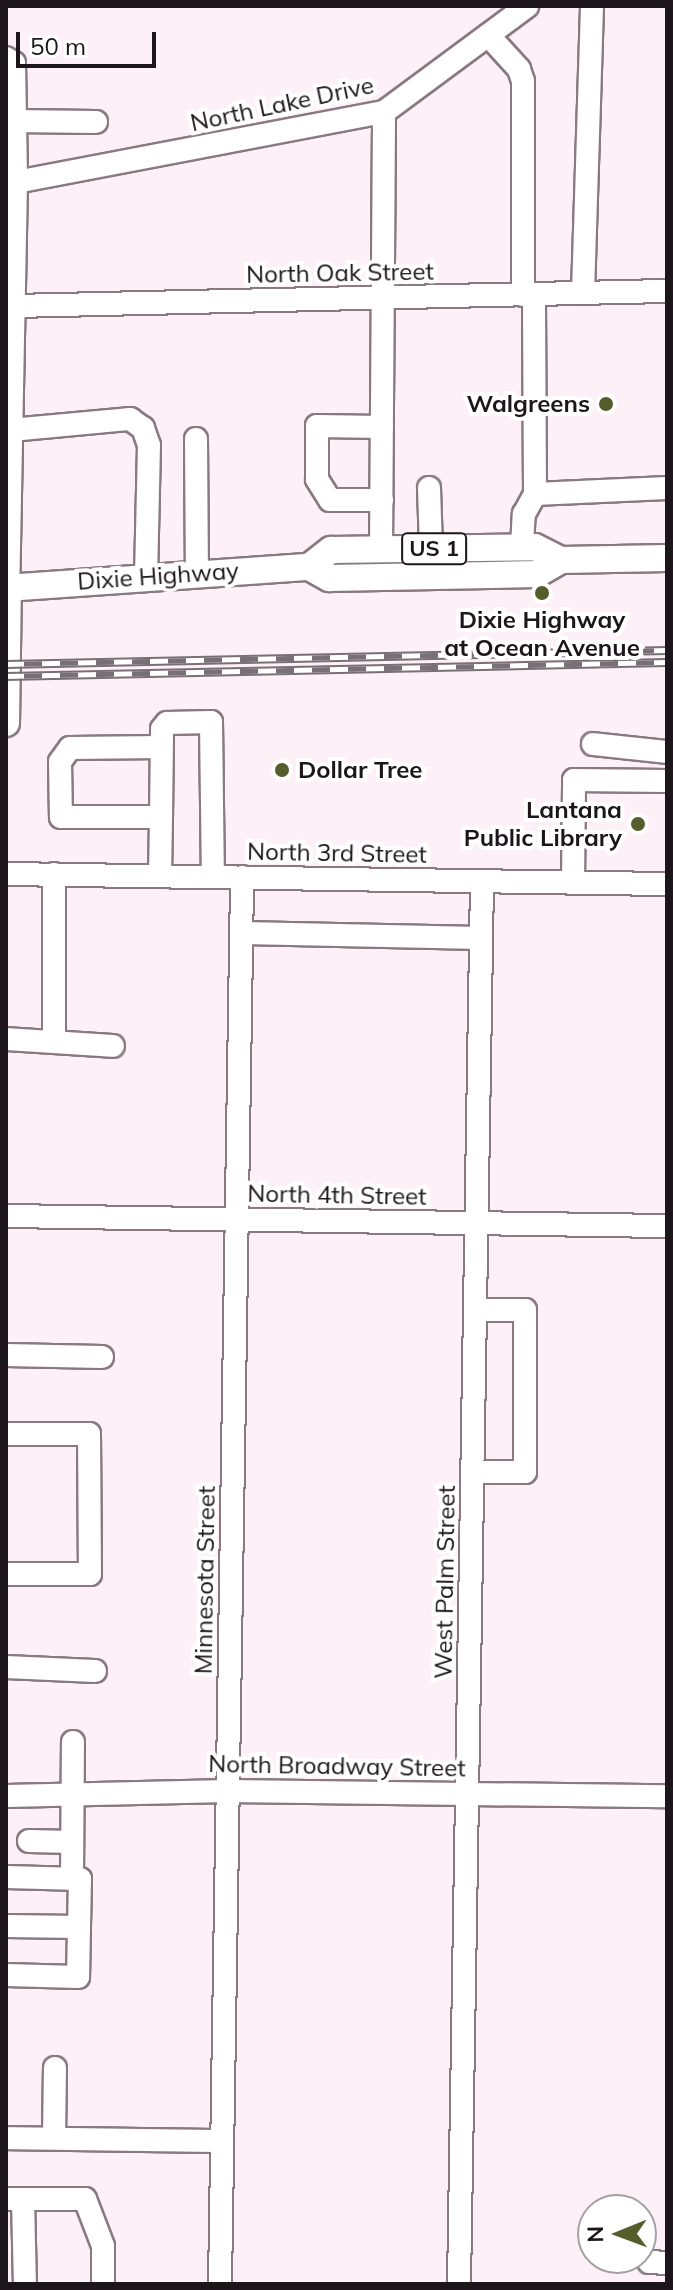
<!DOCTYPE html>
<html>
<head>
<meta charset="utf-8">
<style>
  body { margin:0 }
  #map { position:relative; width:673px; height:2290px; overflow:hidden; background:#fdf0f6; font-family:Mulish,sans-serif }
  div>[style] { position:absolute }
  [style*='--x'] { left:calc(var(--x)*1px); top:calc(var(--y)*1px); width:calc(var(--w)*1px); rotate:calc(var(--a)*1deg) }
  .roads { filter:drop-shadow(2px 0 #8a7981) drop-shadow(-2px 0 #8a7981) drop-shadow(0 2px #8a7981) drop-shadow(0 -2px #8a7981) }
  .minor>* { height:22px; margin:-11px; padding:0 11px; transform-origin:11px; border-radius:11px; background:#fff }
  .major>* { height:26px; margin:-13px; padding:0 13px; transform-origin:13px; border-radius:13px; background:#fff }
  .rail>* { height:9px; margin-top:-4.5px; transform-origin:0; background:repeating-linear-gradient(90deg,#fff 0 18px,#797075 0 36px); box-sizing:border-box; border-block:2px solid #797075 }
  .dots>* { width:22px; height:22px; translate:-50% -50%; box-sizing:border-box; border:4px solid #fff; border-radius:50% }
  span { translate:-50% -50%; white-space:nowrap; text-align:center; line-height:1.15; -webkit-text-stroke:8px #fff; paint-order:stroke }
  .shield-label span { padding:2px 6px; background:#fff; border:2px solid; border-radius:6px; -webkit-text-stroke-width:0 }
  .shield-label { font-size:22px; color:#1c1519; font-weight:700 }
  .street-label { font-size:24px; color:#1c1519 }
  .poi-label { font-size:24px; color:#1c1519; font-weight:700 }
  .right { translate:-100% -50%; text-align:right }
  .left { translate:0 -50%; text-align:left }
  .frame { position:absolute; inset:0; border:8px solid #1c1519; pointer-events:none }
  .north { position:absolute; left:577px; top:2194px; width:80px; height:80px; box-sizing:border-box; background:#fff; border:2px solid #a4a1a3; border-radius:50%; rotate:269deg; font-size:22px; font-weight:700; line-height:32px; text-align:center; color:#1c1519 }
  .north::after { content:''; display:block; margin:auto; width:28px; height:36px; background:#555d2b; clip-path:polygon(50% 0,100% 100%,50% 72%,0 100%) }
  .scale { position:absolute; left:16px; top:32px; width:140px; height:36px; box-sizing:border-box; border:4px solid #1c1519; border-top:0; padding-left:10px; font-size:24px; line-height:28px; white-space:nowrap; color:#1c1519; -webkit-text-stroke:6px #fff; paint-order:stroke }
</style>
</head>
<body>
<div id="map">
  <div class="roads">
    <div class="minor">
      <i style="--x:488;--y:35;--w:46;--a:47.6"></i>
      <i style="--x:519;--y:69;--w:13;--a:72"></i>
      <i style="--x:523;--y:81;--w:214;--a:90"></i>
      <i style="--x:6;--y:58;--w:9;--a:32"></i>
      <i style="--x:14;--y:63;--w:119;--a:89"></i>
      <i style="--x:16;--y:182;--w:406;--a:91.1"></i>
      <i style="--x:15;--y:121;--w:81;--a:0.7"></i>
      <i style="--x:16;--y:182;--w:375;--a:-10.8"></i>
      <i style="--x:384;--y:112;--w:178;--a:-36.5"></i>
      <i style="--x:583;--y:293;--w:287;--a:-88.2"></i>
      <i style="--x:14;--y:306;--w:653;--a:-1.32"></i>
      <i style="--x:11;--y:430;--w:120;--a:-5.3"></i>
      <i style="--x:130;--y:419;--w:16;--a:35"></i>
      <i style="--x:143;--y:428;--w:18;--a:71"></i>
      <i style="--x:149;--y:445;--w:130;--a:91.3"></i>
      <i style="--x:196;--y:439;--w:132;--a:89.6"></i>
      <i style="--x:429;--y:488;--w:61;--a:88.1"></i>
      <i style="--x:535;--y:494;--w:132;--a:-2.6"></i>
      <i style="--x:382;--y:500;--w:52;--a:180"></i>
      <i style="--x:330;--y:500;--w:25;--a:-122"></i>
      <i style="--x:317;--y:479;--w:53;--a:-90"></i>
      <i style="--x:317;--y:426;--w:65;--a:0.9"></i>
      <i style="--x:522;--y:547;--w:33;--a:-87"></i>
      <i style="--x:524;--y:514;--w:23;--a:-61"></i>
      <i style="--x:535;--y:494;--w:200;--a:-90.3"></i>
      <i style="--x:381;--y:550;--w:438;--a:-89.6"></i>
      <i style="--x:593;--y:744;--w:74;--a:6.2"></i>
      <i style="--x:161;--y:747;--w:91;--a:179.4"></i>
      <i style="--x:70;--y:748;--w:17;--a:126"></i>
      <i style="--x:60;--y:762;--w:55;--a:89"></i>
      <i style="--x:61;--y:817;--w:100;--a:0"></i>
      <i style="--x:161;--y:817;--w:88;--a:-89.3"></i>
      <i style="--x:162;--y:729;--w:8;--a:-50"></i>
      <i style="--x:167;--y:723;--w:44;--a:-1.3"></i>
      <i style="--x:211;--y:722;--w:155;--a:89.3"></i>
      <i style="--x:6;--y:874;--w:661;--a:0.87"></i>
      <i style="--x:160;--y:876;--w:59;--a:-89"></i>
      <i style="--x:573;--y:883;--w:103;--a:-89.4"></i>
      <i style="--x:574;--y:780;--w:93;--a:0.6"></i>
      <i style="--x:242;--y:933;--w:239;--a:1.2"></i>
      <i style="--x:6;--y:1039;--w:107;--a:3.7"></i>
      <i style="--x:54;--y:1040;--w:166;--a:-90"></i>
      <i style="--x:6;--y:1216;--w:661;--a:0.87"></i>
      <i style="--x:6;--y:1355;--w:96;--a:1.2"></i>
      <i style="--x:6;--y:1434;--w:83;--a:0"></i>
      <i style="--x:89;--y:1434;--w:140;--a:89.6"></i>
      <i style="--x:90;--y:1574;--w:84;--a:180"></i>
      <i style="--x:472;--y:1472;--w:53;--a:0"></i>
      <i style="--x:525;--y:1472;--w:162;--a:-90"></i>
      <i style="--x:525;--y:1310;--w:50;--a:180"></i>
      <i style="--x:6;--y:1667;--w:89;--a:2.6"></i>
      <i style="--x:6;--y:1796;--w:222;--a:-1.3"></i>
      <i style="--x:228;--y:1791;--w:439;--a:0.7"></i>
      <i style="--x:29;--y:1841;--w:43;--a:1.3"></i>
      <i style="--x:6;--y:1877;--w:74;--a:1.5"></i>
      <i style="--x:80;--y:1879;--w:48;--a:91.2"></i>
      <i style="--x:72;--y:1879;--w:137;--a:-89.6"></i>
      <i style="--x:6;--y:1926;--w:73;--a:0.8"></i>
      <i style="--x:79;--y:1927;--w:50;--a:91.1"></i>
      <i style="--x:78;--y:1977;--w:72;--a:-178.4"></i>
      <i style="--x:6;--y:2138;--w:216;--a:0.8"></i>
      <i style="--x:54;--y:2138;--w:70;--a:-89.2"></i>
      <i style="--x:6;--y:2199;--w:79;--a:0"></i>
      <i style="--x:85;--y:2199;--w:50;--a:69"></i>
      <i style="--x:103;--y:2246;--w:38;--a:90"></i>
      <i style="--x:23;--y:2199;--w:85;--a:88.7"></i>
      <i style="--x:649;--y:2262;--w:18;--a:3"></i>
      <i style="--x:220;--y:2284;--w:1407;--a:-89.1"></i>
      <i style="--x:459;--y:2284;--w:1403;--a:-89.06"></i>
    </div>
    <div class="major">
      <i style="--x:309;--y:567;--w:28;--a:-38"></i>
      <i style="--x:331;--y:550;--w:204;--a:-0.8"></i>
      <i style="--x:535;--y:547;--w:29;--a:27"></i>
      <i style="--x:561;--y:560;--w:106;--a:-1.1"></i>
      <i style="--x:6;--y:588;--w:304;--a:-4"></i>
      <i style="--x:309;--y:567;--w:23;--a:29"></i>
      <i style="--x:329;--y:578;--w:208;--a:-1.1"></i>
      <i style="--x:537;--y:574;--w:28;--a:-30"></i>
      <i style="--x:6;--y:723;--w:135;--a:-89.2"></i>
    </div>
  </div>
  <div class="rail">
    <i style="--x:6;--y:664;--w:661;--a:-1.21"></i>
    <i style="--x:6;--y:676;--w:661;--a:-1.21"></i>
  </div>
  <div class="dots">
    <i style="left:606px;top:404px;background:#555d2b"></i>
    <i style="left:542px;top:593px;background:#555d2b"></i>
    <i style="left:282px;top:770px;background:#555d2b"></i>
    <i style="left:638px;top:824px;background:#555d2b"></i>
  </div>
  <div class="shield-label">
    <span style="left:434px;top:549px">US 1</span>
  </div>
  <div class="street-label">
    <span style="left:282px;top:104px;rotate:-12deg">North Lake Drive</span>
    <span style="left:340px;top:273px;rotate:-1deg">North Oak Street</span>
    <span style="left:158px;top:576px;rotate:-4deg">Dixie Highway</span>
    <span style="left:337px;top:853px;rotate:1deg">North 3rd Street</span>
    <span style="left:337px;top:1195px;rotate:1deg">North 4th Street</span>
    <span style="left:205px;top:1580px;rotate:-89deg">Minnesota Street</span>
    <span style="left:445px;top:1582px;rotate:-89deg">West Palm Street</span>
    <span style="left:337px;top:1766px;rotate:1deg">North Broadway Street</span>
  </div>
  <div class="poi-label">
    <span class="right" style="left:590px;top:404px">Walgreens</span>
    <span style="left:542px;top:634px">Dixie Highway<br>at Ocean Avenue</span>
    <span class="left" style="left:298px;top:770px">Dollar Tree</span>
    <span class="right" style="left:622px;top:824px">Lantana<br>Public Library</span>
  </div>
  <div class="frame"></div>
  <div class="north">N</div>
  <div class="scale">50 m</div>
</div>
</body>
</html>
